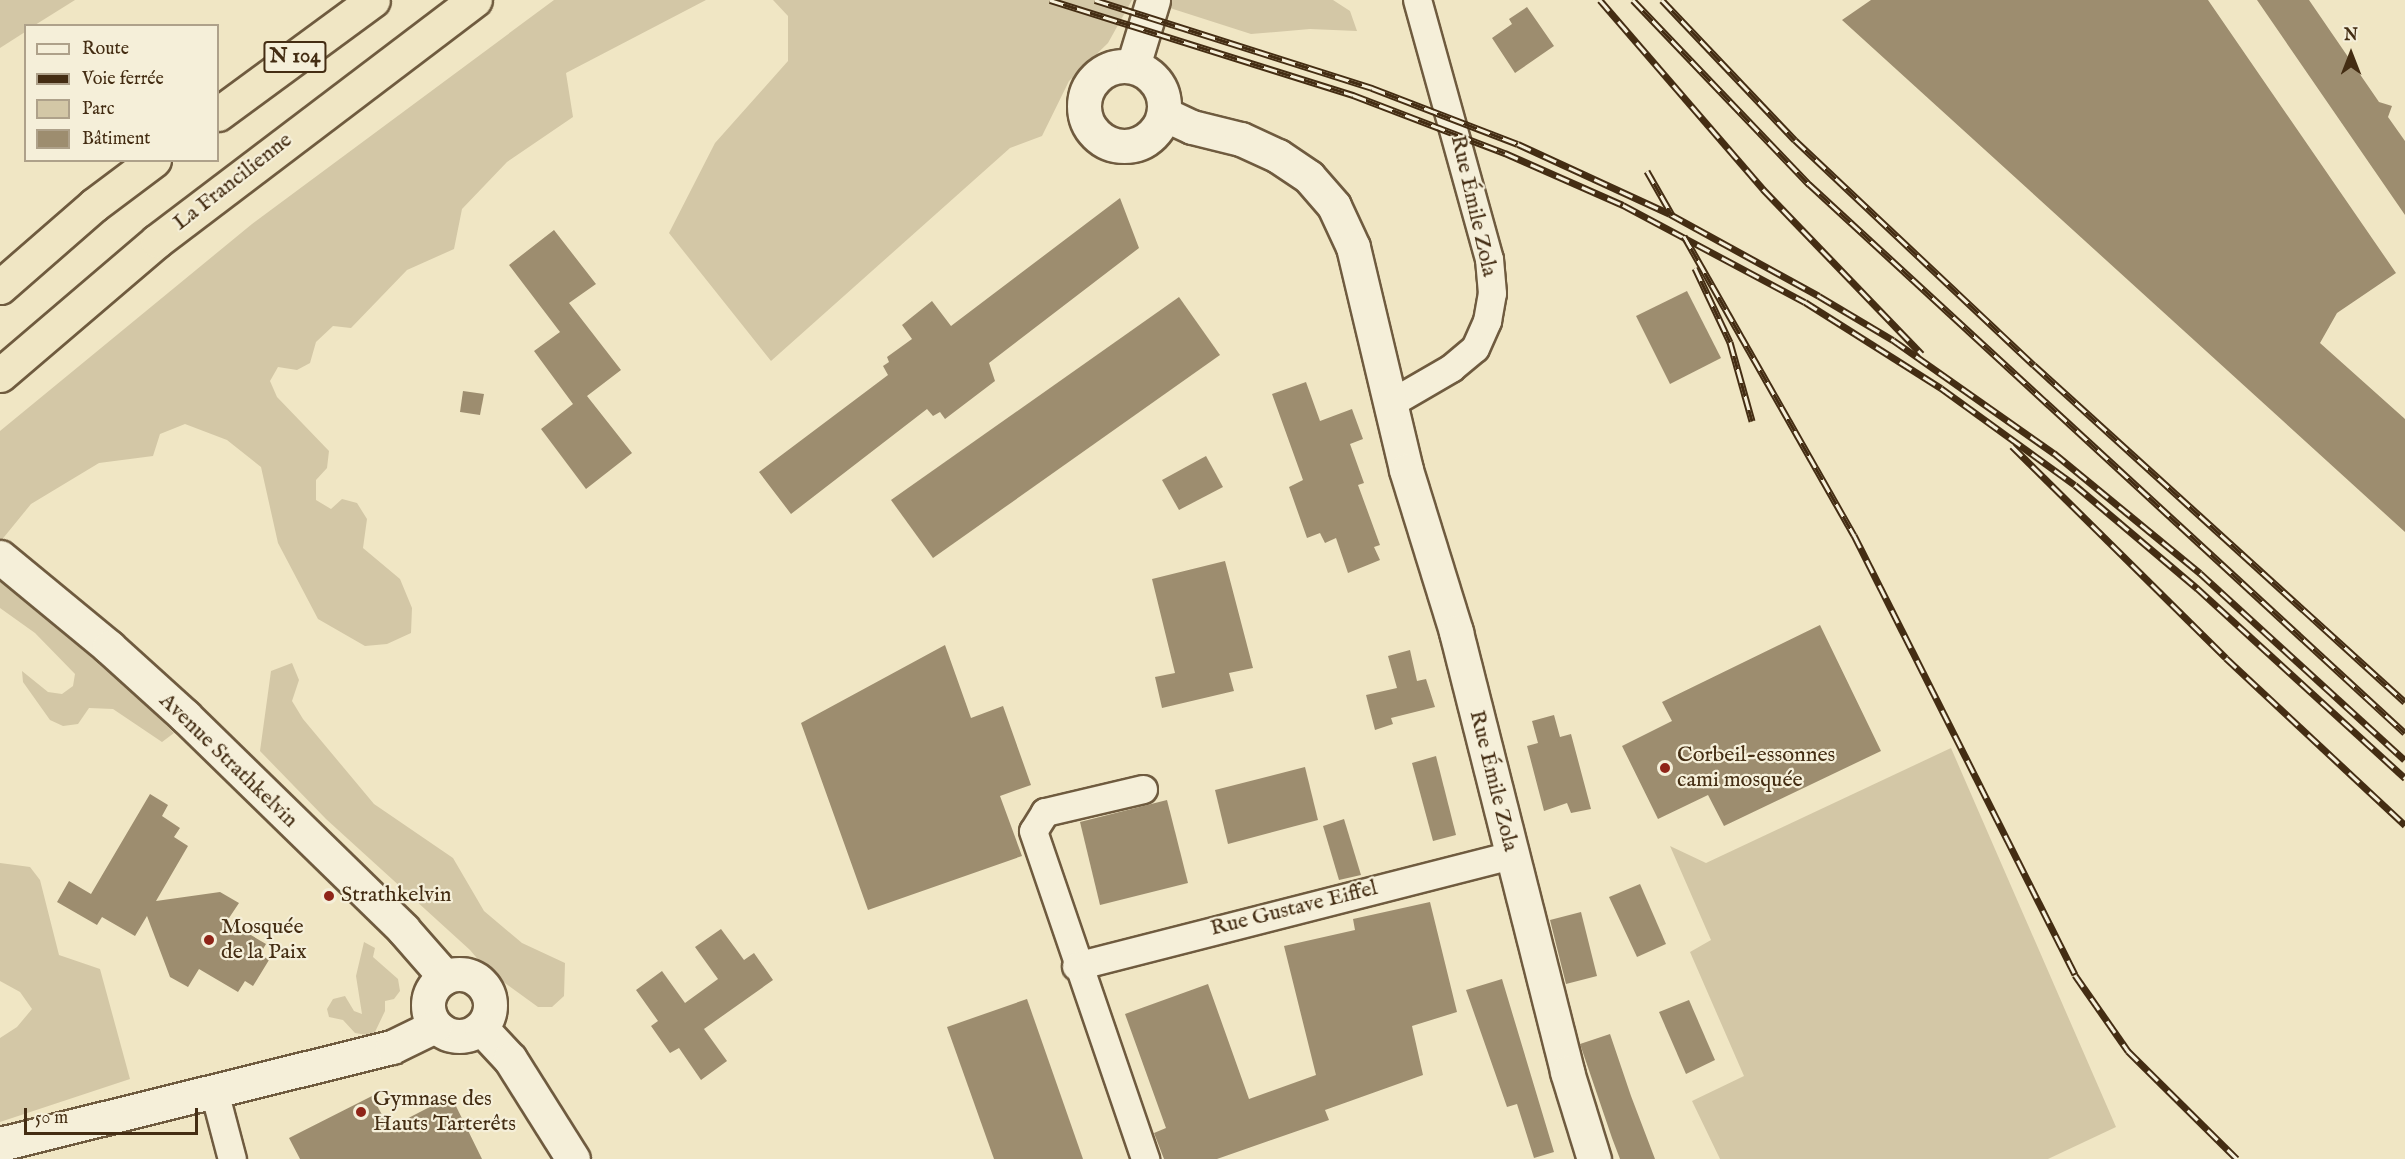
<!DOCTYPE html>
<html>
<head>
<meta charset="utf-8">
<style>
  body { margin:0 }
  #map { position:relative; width:2405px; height:1159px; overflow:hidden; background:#f0e6c4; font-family:"IM FELL English",serif }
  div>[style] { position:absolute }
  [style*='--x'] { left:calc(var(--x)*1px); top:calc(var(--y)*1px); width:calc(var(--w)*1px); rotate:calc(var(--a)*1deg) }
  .green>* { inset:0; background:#d3c7a6 }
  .building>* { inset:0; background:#9d8d6f }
  .roads { filter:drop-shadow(2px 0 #6f5b3f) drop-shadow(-2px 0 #6f5b3f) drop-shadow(0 2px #6f5b3f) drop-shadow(0 -2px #6f5b3f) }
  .street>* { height:27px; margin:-13.5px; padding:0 13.5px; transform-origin:13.5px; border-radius:13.5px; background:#f5efd9 }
  .secondary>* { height:33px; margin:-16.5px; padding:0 16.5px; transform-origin:16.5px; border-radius:16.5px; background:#f5efd9 }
  .secondary>.ring { margin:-16.5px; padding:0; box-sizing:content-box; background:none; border:33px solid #f5efd9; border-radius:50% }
  .highway>* { height:33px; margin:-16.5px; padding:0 16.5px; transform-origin:16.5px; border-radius:16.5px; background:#f0e6c4 }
  .rail>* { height:7px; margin-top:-3.5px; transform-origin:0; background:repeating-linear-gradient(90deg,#f5efd9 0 14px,#442d13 0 28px); box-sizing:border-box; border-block:2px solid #442d13 }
  .dots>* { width:16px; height:16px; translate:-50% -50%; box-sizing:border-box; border:3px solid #f5efd9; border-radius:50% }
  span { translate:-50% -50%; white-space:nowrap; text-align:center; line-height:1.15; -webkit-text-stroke:4.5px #f5efd9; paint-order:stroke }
  .shield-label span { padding:2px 4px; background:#f5efd9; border:2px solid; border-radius:4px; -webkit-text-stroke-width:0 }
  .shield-label { font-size:21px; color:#442d13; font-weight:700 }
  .street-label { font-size:22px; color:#442d13 }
  .poi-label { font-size:22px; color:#442d13 }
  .left { translate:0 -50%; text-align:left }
  .legend { position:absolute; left:24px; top:24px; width:195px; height:138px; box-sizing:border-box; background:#f5efd9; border:2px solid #aea18a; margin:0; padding:8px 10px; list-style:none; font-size:18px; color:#442d13 }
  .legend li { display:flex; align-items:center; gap:12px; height:30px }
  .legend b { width:30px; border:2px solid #aea18a }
  .north { position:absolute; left:2321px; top:24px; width:60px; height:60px; -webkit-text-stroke:4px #f5efd9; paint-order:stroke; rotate:0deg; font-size:16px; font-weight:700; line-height:24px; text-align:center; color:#442d13 }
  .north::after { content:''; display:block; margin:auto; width:21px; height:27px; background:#442d13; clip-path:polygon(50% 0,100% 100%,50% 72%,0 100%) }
  .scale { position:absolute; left:24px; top:1108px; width:174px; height:27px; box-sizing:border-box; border:3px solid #442d13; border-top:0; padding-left:8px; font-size:18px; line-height:21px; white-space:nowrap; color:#442d13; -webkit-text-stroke:4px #f5efd9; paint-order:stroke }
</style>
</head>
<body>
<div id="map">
  <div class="green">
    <i style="clip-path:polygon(0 0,75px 0,35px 25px,26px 26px,25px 32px,0 48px)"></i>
    <i style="clip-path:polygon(554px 0,706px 0,566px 73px,573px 117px,507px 162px,462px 209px,454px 249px,407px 270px,351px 328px,333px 326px,316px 342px,310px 363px,297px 370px,278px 367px,270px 381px,277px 397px,329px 451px,327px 468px,316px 480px,316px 500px,331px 509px,342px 499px,357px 503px,367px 519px,363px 548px,400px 579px,412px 608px,411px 633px,387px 644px,365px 646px,318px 619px,278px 543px,261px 467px,227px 440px,185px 424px,160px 434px,153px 456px,99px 463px,31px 504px,0 542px,0 431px,252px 224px)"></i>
    <i style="clip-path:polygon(773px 0,1132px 0,1108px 43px,1069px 81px,1042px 136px,1010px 148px,771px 361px,669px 233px,715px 143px,788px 61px,788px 16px)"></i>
    <i style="clip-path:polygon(1145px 0,1333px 0,1350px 11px,1357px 31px,1310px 29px,1251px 34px)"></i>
    <i style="clip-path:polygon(0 582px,61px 624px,174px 733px,162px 742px,113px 709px,89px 708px,78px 724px,63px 726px,50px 720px,23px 682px,22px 671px,48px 692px,62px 694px,73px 686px,75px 674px,35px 633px,0 608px)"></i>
    <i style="clip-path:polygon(292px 663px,299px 680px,292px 701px,303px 719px,374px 804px,453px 858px,484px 911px,522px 943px,565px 963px,564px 996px,552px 1007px,538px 1007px,487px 970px,470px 950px,326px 819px,260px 751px,271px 671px)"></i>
    <i style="clip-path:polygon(1951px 748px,2116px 1127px,2048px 1159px,1720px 1159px,1692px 1101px,1744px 1076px,1690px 952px,1711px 940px,1670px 846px,1706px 863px)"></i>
    <i style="clip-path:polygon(0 863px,30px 867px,40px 880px,59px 955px,100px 969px,130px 1079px,0 1122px,0 1038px,17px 1027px,32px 1009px,20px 992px,0 981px)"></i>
    <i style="clip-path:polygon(364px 942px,375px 948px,373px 957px,398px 979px,400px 991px,394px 999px,385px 1001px,385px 1011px,375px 1032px,367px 1035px,355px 1033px,343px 1020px,329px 1017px,327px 1009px,333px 999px,345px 996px,354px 1011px,362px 1014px,356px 976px)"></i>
  </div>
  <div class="building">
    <i style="clip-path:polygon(1871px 0,2208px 0,2396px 273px,2337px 313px,2320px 343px,2405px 419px,2405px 532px,1842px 20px)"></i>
    <i style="clip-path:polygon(2257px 0,2309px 0,2379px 102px,2392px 106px,2388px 117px,2405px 141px,2405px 215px)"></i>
    <i style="clip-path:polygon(1527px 7px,1554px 46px,1515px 73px,1492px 38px,1512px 24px,1509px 19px)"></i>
    <i style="clip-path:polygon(1120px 198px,1139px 248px,989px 363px,995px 381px,945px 419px,940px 412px,933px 416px,927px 409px,791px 514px,759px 472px,888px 375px,883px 366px,889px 362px,887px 357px,912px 339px,902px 325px,932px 301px,951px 326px)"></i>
    <i style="clip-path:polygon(554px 230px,596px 284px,569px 303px,621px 370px,587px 396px,632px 453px,586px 489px,541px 429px,573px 404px,534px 351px,560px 332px,509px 265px)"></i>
    <i style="clip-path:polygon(1687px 291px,1721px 358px,1670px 384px,1636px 316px)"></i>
    <i style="clip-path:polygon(1179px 297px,1220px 355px,933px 558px,891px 500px)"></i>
    <i style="clip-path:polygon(1306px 382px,1320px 421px,1352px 409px,1363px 439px,1350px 444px,1364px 483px,1358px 485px,1380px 545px,1374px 547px,1380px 560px,1348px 573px,1336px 538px,1325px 543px,1320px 533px,1307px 538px,1289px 487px,1303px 480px,1272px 394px)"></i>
    <i style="clip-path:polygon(463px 391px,484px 394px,480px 415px,460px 412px)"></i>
    <i style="clip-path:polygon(1206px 456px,1223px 487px,1179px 510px,1162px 480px)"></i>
    <i style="clip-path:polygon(1225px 561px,1253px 668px,1229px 673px,1234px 691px,1162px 708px,1155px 677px,1175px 673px,1152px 579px)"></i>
    <i style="clip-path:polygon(1820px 625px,1881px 751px,1724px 826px,1708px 795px,1658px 819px,1622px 746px,1672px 721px,1662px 702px)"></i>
    <i style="clip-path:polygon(945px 645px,971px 718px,1003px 706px,1031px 785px,1000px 796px,1022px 856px,868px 910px,801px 723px)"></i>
    <i style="clip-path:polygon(1410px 650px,1417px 681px,1426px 679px,1435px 707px,1391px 718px,1393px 724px,1375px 730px,1366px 695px,1397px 688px,1388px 656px)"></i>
    <i style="clip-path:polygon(1554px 715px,1560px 737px,1571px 734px,1591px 809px,1571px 813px,1567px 803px,1544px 811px,1527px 746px,1538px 743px,1532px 721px)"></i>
    <i style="clip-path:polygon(1436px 756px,1456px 835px,1433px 841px,1412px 763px)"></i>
    <i style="clip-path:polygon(1305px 767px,1318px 820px,1228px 844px,1215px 790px)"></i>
    <i style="clip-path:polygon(150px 794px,168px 805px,162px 816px,180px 828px,174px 837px,188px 846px,156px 901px,220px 892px,239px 903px,227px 921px,266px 944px,260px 954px,269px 960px,253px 986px,245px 981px,238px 992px,199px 969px,188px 987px,170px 977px,147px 916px,135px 936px,102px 917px,97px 925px,57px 902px,69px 881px,91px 894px)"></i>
    <i style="clip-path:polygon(1167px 800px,1188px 883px,1100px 905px,1080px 822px)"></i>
    <i style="clip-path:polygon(1344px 819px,1361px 875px,1339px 880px,1323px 826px)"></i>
    <i style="clip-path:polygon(1640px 884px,1666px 944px,1637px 957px,1609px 897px)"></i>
    <i style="clip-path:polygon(1430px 902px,1457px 1012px,1412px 1026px,1423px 1075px,1325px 1110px,1329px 1120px,1217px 1159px,1164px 1159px,1154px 1133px,1166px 1128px,1125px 1014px,1208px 984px,1249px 1099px,1316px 1075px,1284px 946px,1355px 930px,1353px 919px)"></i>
    <i style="clip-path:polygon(1581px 912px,1597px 976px,1566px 984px,1550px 920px)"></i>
    <i style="clip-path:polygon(721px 929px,744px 960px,754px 953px,773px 980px,704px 1029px,727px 1061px,701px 1080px,679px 1048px,670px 1053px,651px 1026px,658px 1021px,636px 990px,662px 971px,685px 1003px,718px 979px,695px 947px)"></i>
    <i style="clip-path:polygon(1502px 979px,1554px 1152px,1534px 1158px,1517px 1104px,1507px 1107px,1466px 990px)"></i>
    <i style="clip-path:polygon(1027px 999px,1083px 1159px,994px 1159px,947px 1027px)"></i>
    <i style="clip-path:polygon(1689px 1000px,1715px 1060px,1686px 1074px,1659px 1012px)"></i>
    <i style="clip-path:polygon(1610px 1034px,1631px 1096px,1655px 1159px,1620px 1159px,1612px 1138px,1580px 1044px)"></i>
    <i style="clip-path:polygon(372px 1096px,389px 1128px,451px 1096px,482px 1159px,300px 1159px,289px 1138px)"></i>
  </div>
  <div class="roads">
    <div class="street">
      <i style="--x:1389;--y:404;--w:72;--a:-30.1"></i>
      <i style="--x:1451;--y:368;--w:31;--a:-40"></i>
      <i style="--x:1475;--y:348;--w:30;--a:-66"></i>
      <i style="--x:1487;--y:321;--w:28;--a:-80"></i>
      <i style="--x:1492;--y:293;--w:34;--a:-95"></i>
      <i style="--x:1489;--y:259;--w:269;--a:-105.5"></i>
      <i style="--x:1143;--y:789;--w:101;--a:166.8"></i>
      <i style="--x:1045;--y:812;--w:22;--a:122"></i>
      <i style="--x:1033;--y:831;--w:347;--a:71.1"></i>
      <i style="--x:1076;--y:966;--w:450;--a:-14.3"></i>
      <i style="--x:214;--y:1091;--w:70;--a:75.2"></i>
    </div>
    <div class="secondary">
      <i class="ring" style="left:1084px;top:66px;width:47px;height:47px"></i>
      <i style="--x:1133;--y:66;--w:69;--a:-73.1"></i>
      <i style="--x:1164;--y:114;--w:31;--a:25"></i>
      <i style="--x:1192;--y:127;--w:50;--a:13.8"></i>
      <i style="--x:1241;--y:139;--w:41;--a:24.7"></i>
      <i style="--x:1278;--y:156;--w:37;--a:34"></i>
      <i style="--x:1309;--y:177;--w:38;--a:49"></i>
      <i style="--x:1334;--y:206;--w:45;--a:65.1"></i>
      <i style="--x:1353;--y:247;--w:229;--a:76.6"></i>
      <i style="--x:1406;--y:470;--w:170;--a:72.8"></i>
      <i style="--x:1456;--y:632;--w:454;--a:75.8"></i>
      <i style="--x:1567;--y:1072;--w:91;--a:72.8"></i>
      <i style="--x:0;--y:557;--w:141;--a:39.5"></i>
      <i style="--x:109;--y:647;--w:103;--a:42.2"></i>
      <i style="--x:185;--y:716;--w:305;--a:44.3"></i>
      <i style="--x:403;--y:929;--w:64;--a:48.8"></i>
      <i class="ring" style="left:428px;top:974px;width:29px;height:29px"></i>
      <i style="--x:481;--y:1028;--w:42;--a:46.9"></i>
      <i style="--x:510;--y:1059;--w:118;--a:57.8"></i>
      <i style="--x:0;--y:1144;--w:404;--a:-13.9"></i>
      <i style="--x:392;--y:1047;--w:48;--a:-26"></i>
    </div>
    <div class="highway">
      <i style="--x:218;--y:114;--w:192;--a:-36.3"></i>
      <i style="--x:0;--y:287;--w:125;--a:-41.1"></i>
      <i style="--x:94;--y:205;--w:75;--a:-36.9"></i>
      <i style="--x:0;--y:375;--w:206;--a:-40.5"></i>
      <i style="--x:157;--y:241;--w:399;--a:-37.2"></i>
    </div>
  </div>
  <div class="rail">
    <i style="--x:1050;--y:0;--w:318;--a:17.4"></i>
    <i style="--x:1353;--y:95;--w:163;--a:20.9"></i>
    <i style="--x:1505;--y:153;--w:129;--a:23.8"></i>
    <i style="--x:1623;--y:205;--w:206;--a:28.1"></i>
    <i style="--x:1805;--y:302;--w:161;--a:32.3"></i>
    <i style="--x:1941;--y:388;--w:165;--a:35.9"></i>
    <i style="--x:2075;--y:485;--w:160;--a:40.2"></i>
    <i style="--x:2197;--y:588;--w:282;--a:42.4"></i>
    <i style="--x:1095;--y:0;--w:291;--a:17.6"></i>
    <i style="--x:1372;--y:88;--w:156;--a:21"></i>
    <i style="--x:1518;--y:144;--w:167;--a:24.7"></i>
    <i style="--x:1670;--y:214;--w:170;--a:28.8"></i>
    <i style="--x:1819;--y:296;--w:86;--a:30.7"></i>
    <i style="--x:1893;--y:340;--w:197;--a:35.1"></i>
    <i style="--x:2054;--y:453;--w:189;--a:39.4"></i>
    <i style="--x:2200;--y:573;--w:277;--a:42.4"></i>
    <i style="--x:1600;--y:0;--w:250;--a:49.2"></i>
    <i style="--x:1763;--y:189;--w:229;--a:46.1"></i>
    <i style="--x:1633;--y:0;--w:255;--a:46.3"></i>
    <i style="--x:1809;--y:184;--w:810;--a:42.65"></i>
    <i style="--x:1662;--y:0;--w:193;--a:46.5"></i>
    <i style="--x:1795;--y:140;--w:328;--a:43.3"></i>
    <i style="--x:2034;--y:365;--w:501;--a:42.25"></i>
    <i style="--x:1647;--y:171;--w:51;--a:60.4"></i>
    <i style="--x:1684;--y:236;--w:344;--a:60.4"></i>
    <i style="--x:1854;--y:535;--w:492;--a:63.3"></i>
    <i style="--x:2075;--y:975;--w:93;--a:55.1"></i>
    <i style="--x:2128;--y:1051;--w:153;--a:44.7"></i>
    <i style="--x:1695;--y:268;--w:82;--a:64.7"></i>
    <i style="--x:1730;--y:342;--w:82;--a:74.4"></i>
    <i style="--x:2012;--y:446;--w:301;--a:44.7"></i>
    <i style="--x:2226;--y:658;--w:245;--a:43"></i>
  </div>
  <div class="dots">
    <i style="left:1665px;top:768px;background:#8f2418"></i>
    <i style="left:329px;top:896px;background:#8f2418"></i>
    <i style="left:209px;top:940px;background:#8f2418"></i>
    <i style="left:361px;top:1112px;background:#8f2418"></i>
  </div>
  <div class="shield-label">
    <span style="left:295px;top:57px">N 104</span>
  </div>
  <div class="street-label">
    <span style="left:233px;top:182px;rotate:-38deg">La Francilienne</span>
    <span style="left:1473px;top:206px;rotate:77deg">Rue Émile Zola</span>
    <span style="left:228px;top:761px;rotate:44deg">Avenue Strathkelvin</span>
    <span style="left:1493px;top:781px;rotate:76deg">Rue Émile Zola</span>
    <span style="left:1294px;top:909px;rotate:-14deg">Rue Gustave Eiffel</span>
  </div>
  <div class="poi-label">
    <span class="left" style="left:1677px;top:768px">Corbeil-essonnes<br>cami mosquée</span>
    <span class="left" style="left:341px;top:896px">Strathkelvin</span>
    <span class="left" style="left:221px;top:940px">Mosquée<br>de la Paix</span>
    <span class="left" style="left:373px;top:1112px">Gymnase des<br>Hauts Tarterêts</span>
  </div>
  <ul class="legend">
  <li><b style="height:8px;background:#f5efd9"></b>Route</li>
  <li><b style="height:8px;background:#442d13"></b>Voie ferrée</li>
  <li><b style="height:16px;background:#d3c7a6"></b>Parc</li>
  <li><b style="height:16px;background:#9d8d6f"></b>Bâtiment</li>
  </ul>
  <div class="north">N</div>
  <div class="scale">50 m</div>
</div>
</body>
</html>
